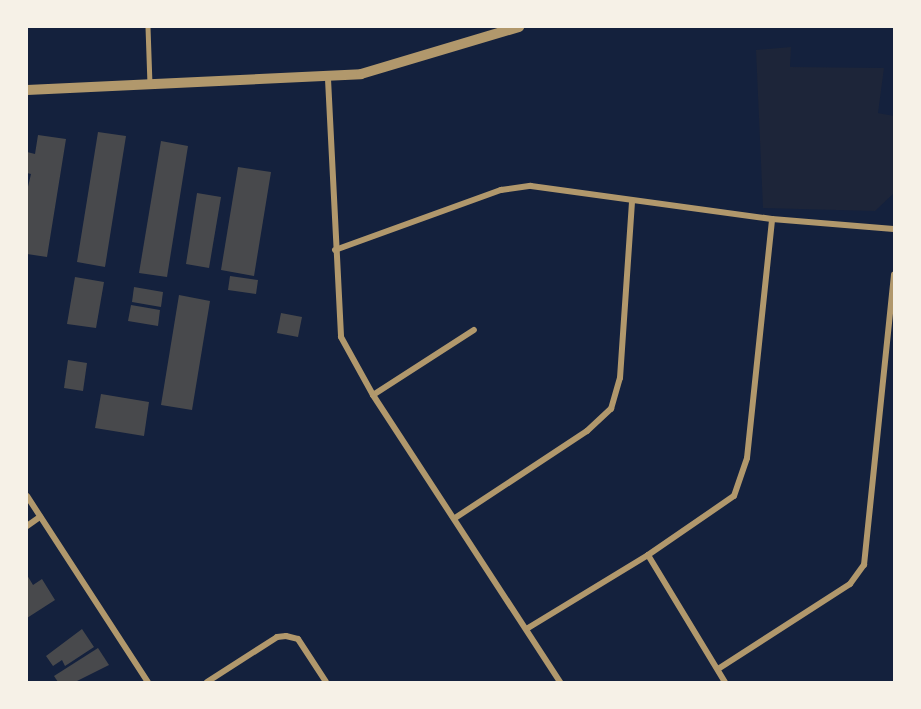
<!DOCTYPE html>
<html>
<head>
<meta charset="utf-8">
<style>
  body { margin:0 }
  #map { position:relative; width:921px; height:709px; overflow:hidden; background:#14213d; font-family:Lato,sans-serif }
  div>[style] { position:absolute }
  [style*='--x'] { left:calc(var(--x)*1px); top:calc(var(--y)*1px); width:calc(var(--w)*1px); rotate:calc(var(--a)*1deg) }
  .green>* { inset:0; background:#1d2539 }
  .building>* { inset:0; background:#48494c }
  .service>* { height:4.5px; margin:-2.25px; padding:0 2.25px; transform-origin:2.25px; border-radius:2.25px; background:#b1986c }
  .minor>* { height:6px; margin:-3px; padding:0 3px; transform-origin:3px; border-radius:3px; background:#b1986c }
  .tertiary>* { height:10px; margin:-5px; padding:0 5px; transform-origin:5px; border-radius:5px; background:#b1986c }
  span { translate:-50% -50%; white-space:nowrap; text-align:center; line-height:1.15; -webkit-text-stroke:5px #f6f1e7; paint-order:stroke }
  .frame { position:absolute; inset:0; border:28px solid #f6f1e7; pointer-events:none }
</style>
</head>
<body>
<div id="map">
  <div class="green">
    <i style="clip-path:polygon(791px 47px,790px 67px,884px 68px,878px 113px,894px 116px,894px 193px,875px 211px,763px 208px,756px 50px)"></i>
  </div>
  <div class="building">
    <i style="clip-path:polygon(98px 132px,126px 136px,105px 267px,77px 262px)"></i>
    <i style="clip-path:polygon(38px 135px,66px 139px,47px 257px,27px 254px,27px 191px,31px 174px,27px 173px,27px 152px,35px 154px)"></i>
    <i style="clip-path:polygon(161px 141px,188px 146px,167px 277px,139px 273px)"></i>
    <i style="clip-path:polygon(238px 167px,271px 172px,254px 276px,221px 270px)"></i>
    <i style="clip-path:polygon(197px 193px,221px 197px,209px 268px,186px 264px)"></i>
    <i style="clip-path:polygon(230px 276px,258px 280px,256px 294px,228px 290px)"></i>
    <i style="clip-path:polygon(75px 277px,104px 282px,96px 328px,67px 324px)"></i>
    <i style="clip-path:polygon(134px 287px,163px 292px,161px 307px,132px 302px)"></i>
    <i style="clip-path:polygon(179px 295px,210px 301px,192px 410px,161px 405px)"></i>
    <i style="clip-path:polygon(131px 305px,160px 310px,158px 326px,128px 321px)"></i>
    <i style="clip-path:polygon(281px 313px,302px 317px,298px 337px,277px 333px)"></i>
    <i style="clip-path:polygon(68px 360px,87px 363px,83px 391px,64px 388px)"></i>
    <i style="clip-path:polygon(101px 394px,149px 402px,144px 436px,95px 428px)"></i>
    <i style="clip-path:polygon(27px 575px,33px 585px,42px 579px,55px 600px,27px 618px)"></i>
    <i style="clip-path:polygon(82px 629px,94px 647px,65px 666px,62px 660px,53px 666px,46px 656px)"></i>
    <i style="clip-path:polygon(98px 648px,109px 665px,75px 682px,58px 682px,54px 676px)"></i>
  </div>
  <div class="service">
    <i style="--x:148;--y:27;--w:56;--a:88"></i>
  </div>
  <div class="minor">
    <i style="--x:328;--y:79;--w:258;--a:87.1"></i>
    <i style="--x:341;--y:337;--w:66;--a:61.1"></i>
    <i style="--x:373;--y:395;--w:343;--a:56.9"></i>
    <i style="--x:335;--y:250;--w:177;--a:-19.9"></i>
    <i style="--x:501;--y:190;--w:30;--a:-8"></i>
    <i style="--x:531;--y:186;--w:243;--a:7.8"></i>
    <i style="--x:772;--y:219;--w:122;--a:4.7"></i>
    <i style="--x:373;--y:395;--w:120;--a:-32.8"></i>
    <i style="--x:27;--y:496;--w:222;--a:57"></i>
    <i style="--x:455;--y:518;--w:158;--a:-33.4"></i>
    <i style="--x:587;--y:431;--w:33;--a:-43"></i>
    <i style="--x:611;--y:409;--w:32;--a:-74"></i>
    <i style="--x:620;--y:378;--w:176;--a:-86.1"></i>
    <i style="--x:27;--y:526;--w:16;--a:-35"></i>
    <i style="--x:648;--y:555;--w:149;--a:58.8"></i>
    <i style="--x:528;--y:628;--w:140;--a:-31.3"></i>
    <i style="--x:648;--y:555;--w:104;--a:-34.5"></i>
    <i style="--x:734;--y:496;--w:40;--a:-71.1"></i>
    <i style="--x:747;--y:458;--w:240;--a:-84"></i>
    <i style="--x:718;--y:669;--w:157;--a:-32.8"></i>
    <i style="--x:850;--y:584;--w:24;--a:-54"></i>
    <i style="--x:864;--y:565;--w:292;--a:-84.1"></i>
    <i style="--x:207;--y:682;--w:83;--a:-32.7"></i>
    <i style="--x:277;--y:637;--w:9;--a:-6"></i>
    <i style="--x:286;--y:636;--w:12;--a:14"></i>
    <i style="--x:298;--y:639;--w:51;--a:56.9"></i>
  </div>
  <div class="tertiary">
    <i style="--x:27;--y:90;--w:334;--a:-2.7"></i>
    <i style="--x:361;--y:74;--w:165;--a:-16.6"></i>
  </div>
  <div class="frame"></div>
</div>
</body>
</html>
